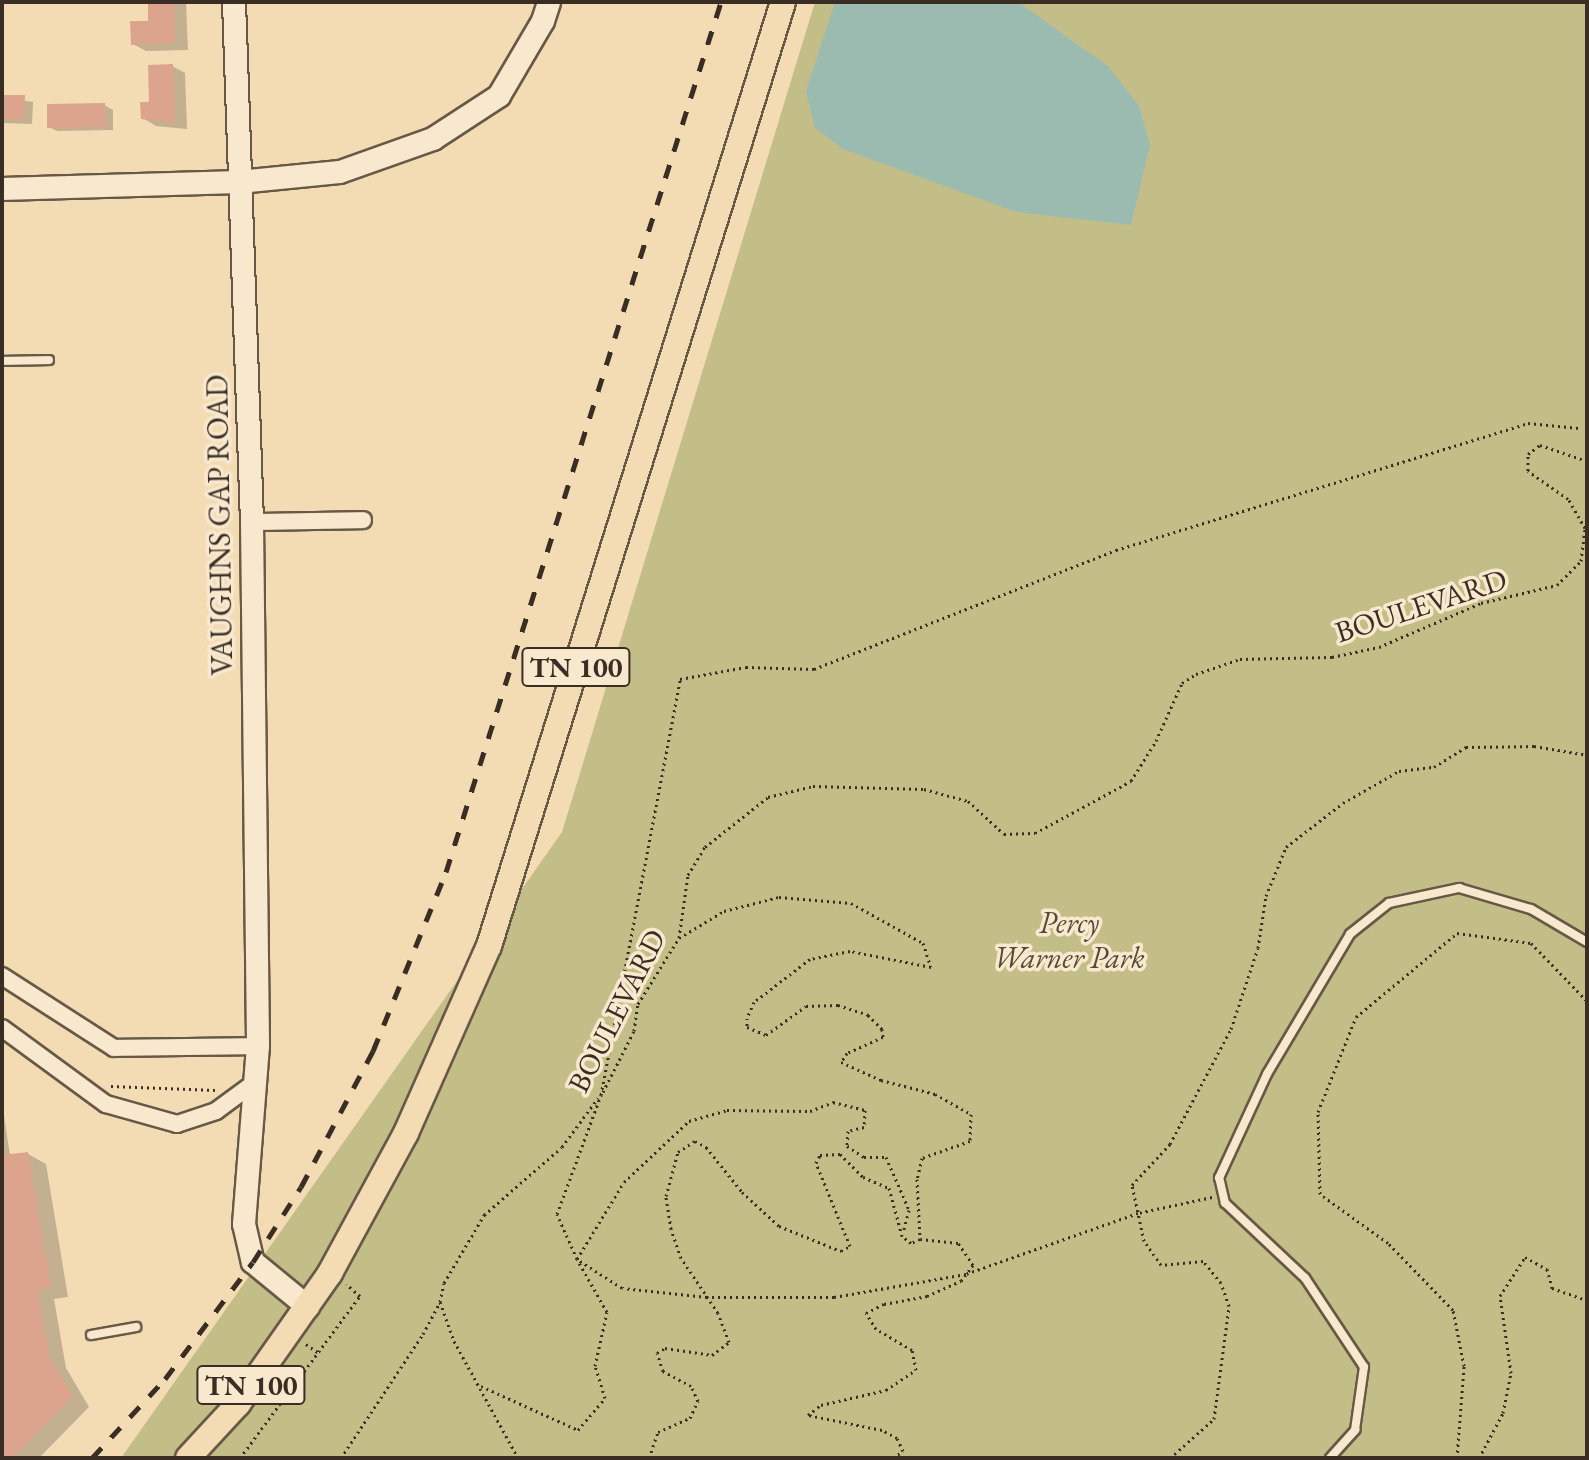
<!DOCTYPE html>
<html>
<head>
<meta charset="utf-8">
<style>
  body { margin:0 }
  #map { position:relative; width:1589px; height:1460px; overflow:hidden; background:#f3dcb4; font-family:"EB Garamond",serif }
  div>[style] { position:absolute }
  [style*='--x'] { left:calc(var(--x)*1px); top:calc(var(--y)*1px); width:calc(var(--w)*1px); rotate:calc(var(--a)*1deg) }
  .green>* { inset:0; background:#c3be88 }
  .water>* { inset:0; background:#9bbbb0 }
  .shadow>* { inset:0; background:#0003 }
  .building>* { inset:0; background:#dca48d }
  .path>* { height:3px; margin-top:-1.5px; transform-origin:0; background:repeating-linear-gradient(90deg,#3a2d23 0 2px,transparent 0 6px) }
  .roads { filter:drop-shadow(2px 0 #685947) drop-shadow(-2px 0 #685947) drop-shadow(0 2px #685947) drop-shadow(0 -2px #685947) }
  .lane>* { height:8px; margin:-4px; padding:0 4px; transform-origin:4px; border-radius:4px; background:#f7e8ce }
  .street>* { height:16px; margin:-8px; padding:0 8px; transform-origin:8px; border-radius:8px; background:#f7e8ce }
  .secondary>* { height:22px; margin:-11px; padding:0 11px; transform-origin:11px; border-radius:11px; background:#f7e8ce }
  .primary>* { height:24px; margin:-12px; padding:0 12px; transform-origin:12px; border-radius:12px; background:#f3dcb4 }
  .rail>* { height:5px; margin-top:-2.5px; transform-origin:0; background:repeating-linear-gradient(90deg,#3a2d23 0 14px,transparent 0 28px) }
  span { translate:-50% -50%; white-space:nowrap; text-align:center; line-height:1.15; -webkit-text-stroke:7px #f7e8ce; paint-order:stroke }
  .shield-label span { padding:2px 6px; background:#f7e8ce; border:2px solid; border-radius:6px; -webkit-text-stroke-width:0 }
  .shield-label { font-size:28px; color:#3a2d23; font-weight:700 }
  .street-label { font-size:30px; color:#3a2d23 }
  .park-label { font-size:30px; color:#554a37; font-style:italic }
  .frame { position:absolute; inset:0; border:4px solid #3a2d23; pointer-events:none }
</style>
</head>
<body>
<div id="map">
  <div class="green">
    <i style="clip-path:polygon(815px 2px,1587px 2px,1587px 1458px,121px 1458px,562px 832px)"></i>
  </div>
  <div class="water">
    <i style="clip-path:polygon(835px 2px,1018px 2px,1108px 66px,1139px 106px,1150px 145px,1131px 225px,1016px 212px,843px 149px,815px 128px,806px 91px)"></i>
  </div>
  <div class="shadow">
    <i style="clip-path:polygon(150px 2px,186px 2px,188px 50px,146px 51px,133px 44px,150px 22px)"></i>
    <i style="clip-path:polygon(172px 66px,185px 73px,187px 129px,156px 126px,143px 118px)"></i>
    <i style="clip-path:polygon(2px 97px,33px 102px,32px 124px,2px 123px)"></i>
    <i style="clip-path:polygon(104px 105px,113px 110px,113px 130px,57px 131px,49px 127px)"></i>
    <i style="clip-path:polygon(2px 1101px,10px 1156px,28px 1154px,46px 1164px,68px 1297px,54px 1299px,66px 1368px,89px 1407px,39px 1458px,2px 1458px)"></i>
  </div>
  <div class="building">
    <i style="clip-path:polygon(148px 2px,174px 2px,175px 43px,131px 45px,130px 21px,148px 21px)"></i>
    <i style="clip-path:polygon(173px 64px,175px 123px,141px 119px,140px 102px,149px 102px,148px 65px)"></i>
    <i style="clip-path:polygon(2px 95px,25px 95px,24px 120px,2px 119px)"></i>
    <i style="clip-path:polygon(105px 103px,105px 127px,47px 128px,47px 104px)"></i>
    <i style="clip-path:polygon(28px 1152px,51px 1288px,37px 1290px,49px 1356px,73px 1396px,12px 1458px,2px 1458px,2px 1155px)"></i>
  </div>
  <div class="path">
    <i style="--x:679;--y:938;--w:52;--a:-31"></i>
    <i style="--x:724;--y:911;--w:57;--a:-14.3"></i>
    <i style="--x:779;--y:897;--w:72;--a:4.8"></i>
    <i style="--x:851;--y:903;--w:82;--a:29.1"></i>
    <i style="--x:923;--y:943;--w:25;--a:72"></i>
    <i style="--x:931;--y:967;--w:83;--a:-168.8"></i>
    <i style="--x:850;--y:951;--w:41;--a:168.7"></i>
    <i style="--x:810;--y:959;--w:71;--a:142.5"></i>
    <i style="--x:754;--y:1002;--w:17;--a:114"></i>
    <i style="--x:747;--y:1018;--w:9;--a:90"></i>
    <i style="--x:747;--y:1027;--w:21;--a:23"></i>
    <i style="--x:766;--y:1035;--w:49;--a:-35.9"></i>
    <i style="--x:806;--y:1006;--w:32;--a:-2"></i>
    <i style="--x:838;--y:1005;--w:32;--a:18"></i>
    <i style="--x:868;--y:1015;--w:20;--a:45"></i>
    <i style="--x:882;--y:1029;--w:8;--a:83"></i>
    <i style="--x:883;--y:1037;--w:39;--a:156"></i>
    <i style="--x:847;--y:1053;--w:11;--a:124"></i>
    <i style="--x:841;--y:1062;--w:44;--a:24.2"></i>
    <i style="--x:881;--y:1080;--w:56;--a:14.5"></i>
    <i style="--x:935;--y:1094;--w:41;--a:29.1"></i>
    <i style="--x:971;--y:1114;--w:27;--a:92"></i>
    <i style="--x:970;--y:1141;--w:51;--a:160.5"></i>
    <i style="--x:922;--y:1158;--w:22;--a:103"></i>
    <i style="--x:917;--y:1179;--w:60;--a:87.1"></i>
    <i style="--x:920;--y:1239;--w:10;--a:156"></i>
    <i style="--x:911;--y:1243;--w:11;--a:-142"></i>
    <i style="--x:111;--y:1086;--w:104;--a:2.2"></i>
    <i style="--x:603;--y:1092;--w:68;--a:-63.1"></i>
    <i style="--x:634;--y:1031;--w:27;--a:-82"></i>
    <i style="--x:638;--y:1004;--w:78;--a:-58.2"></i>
    <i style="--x:679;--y:938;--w:64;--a:-81.9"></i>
    <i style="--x:688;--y:875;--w:33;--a:-59"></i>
    <i style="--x:705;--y:847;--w:80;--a:-38.4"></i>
    <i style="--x:768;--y:797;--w:46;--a:-13.7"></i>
    <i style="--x:813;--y:786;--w:111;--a:1.5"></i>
    <i style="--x:924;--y:789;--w:46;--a:15.3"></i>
    <i style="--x:968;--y:801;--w:49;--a:42.5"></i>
    <i style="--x:1004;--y:834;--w:31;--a:-2"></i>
    <i style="--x:1035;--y:833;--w:109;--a:-28.4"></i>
    <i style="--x:1131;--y:781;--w:47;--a:-58"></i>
    <i style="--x:1156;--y:741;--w:64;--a:-65.9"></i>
    <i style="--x:1182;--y:683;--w:17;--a:-33"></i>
    <i style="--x:1196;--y:674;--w:46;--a:-18.8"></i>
    <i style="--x:1240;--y:659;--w:92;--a:-1.2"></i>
    <i style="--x:1332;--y:657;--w:48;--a:-12"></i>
    <i style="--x:1379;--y:647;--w:111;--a:-23.3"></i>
    <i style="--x:1481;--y:603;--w:78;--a:-13.3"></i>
    <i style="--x:1557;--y:585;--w:34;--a:-45"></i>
    <i style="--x:1581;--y:561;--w:33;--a:-83"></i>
    <i style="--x:1585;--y:528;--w:34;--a:-120"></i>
    <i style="--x:1568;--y:499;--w:49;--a:-145"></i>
    <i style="--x:1528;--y:471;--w:17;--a:-90"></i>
    <i style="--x:1528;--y:454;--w:15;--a:-37"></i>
    <i style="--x:1540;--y:445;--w:50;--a:18.8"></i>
    <i style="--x:1212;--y:1197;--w:76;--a:167.8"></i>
    <i style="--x:1138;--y:1213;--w:182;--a:160.5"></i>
    <i style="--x:966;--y:1274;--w:134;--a:170.1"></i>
    <i style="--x:834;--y:1297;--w:127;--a:180"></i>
    <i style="--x:707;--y:1297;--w:85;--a:-174"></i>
    <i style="--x:622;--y:1288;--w:54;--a:-147.2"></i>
    <i style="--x:577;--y:1259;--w:49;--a:-114"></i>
    <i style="--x:557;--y:1214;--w:127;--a:-69.7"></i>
    <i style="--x:601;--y:1095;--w:423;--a:-79.2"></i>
    <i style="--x:680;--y:679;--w:67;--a:-10.3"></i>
    <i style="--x:746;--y:667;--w:68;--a:1.7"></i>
    <i style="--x:814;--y:669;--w:325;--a:-21.5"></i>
    <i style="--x:1116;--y:550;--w:431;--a:-17.1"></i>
    <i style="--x:1528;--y:423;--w:51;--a:5.6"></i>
    <i style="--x:440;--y:1302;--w:41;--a:70.3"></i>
    <i style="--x:454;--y:1341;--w:133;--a:61.3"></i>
    <i style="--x:306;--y:1344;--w:16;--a:35"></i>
    <i style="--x:481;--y:1386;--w:107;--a:24.4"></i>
    <i style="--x:578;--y:1430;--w:42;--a:-49.8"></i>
    <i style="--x:605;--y:1398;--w:34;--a:-107"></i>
    <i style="--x:595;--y:1366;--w:55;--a:-77.5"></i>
    <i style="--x:607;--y:1312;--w:61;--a:-119.5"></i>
    <i style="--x:577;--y:1259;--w:90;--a:-58.6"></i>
    <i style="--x:624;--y:1182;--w:89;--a:-43.2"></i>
    <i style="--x:689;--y:1121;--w:40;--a:-16"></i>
    <i style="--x:727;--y:1110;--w:83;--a:0.7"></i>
    <i style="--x:810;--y:1111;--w:25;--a:-21"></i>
    <i style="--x:833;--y:1102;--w:33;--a:14"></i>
    <i style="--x:865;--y:1110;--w:17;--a:93"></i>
    <i style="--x:864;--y:1127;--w:16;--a:166"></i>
    <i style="--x:848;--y:1131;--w:15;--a:94"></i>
    <i style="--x:847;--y:1146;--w:20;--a:33"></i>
    <i style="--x:864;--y:1157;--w:22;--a:0"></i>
    <i style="--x:886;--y:1157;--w:58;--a:66.5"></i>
    <i style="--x:909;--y:1210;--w:23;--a:105"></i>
    <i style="--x:240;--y:1458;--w:202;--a:-53.5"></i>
    <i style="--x:360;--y:1296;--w:18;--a:-139"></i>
    <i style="--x:341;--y:1458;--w:149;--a:-56.5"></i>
    <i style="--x:423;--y:1334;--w:36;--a:-62"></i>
    <i style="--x:440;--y:1302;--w:19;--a:-78"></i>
    <i style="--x:444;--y:1283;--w:79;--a:-59.5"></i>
    <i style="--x:484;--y:1215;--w:103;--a:-41.1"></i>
    <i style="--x:562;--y:1147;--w:61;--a:-53.7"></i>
    <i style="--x:649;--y:1458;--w:28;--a:-71"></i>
    <i style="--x:658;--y:1432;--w:35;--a:-24"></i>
    <i style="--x:690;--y:1418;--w:19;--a:-65"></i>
    <i style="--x:698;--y:1401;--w:17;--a:-115"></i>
    <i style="--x:691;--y:1386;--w:32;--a:-152"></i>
    <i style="--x:663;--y:1371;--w:19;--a:-108"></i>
    <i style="--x:657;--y:1353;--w:9;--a:-32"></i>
    <i style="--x:665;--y:1348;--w:48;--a:8.5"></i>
    <i style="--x:712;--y:1355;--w:21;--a:-37"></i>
    <i style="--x:729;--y:1342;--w:31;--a:-111"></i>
    <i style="--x:718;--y:1313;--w:66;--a:-123.9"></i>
    <i style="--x:681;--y:1258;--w:31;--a:-109"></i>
    <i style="--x:671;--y:1229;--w:33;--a:-99"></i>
    <i style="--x:666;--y:1196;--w:46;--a:-74.7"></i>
    <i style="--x:678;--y:1152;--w:20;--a:-33"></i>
    <i style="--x:695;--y:1141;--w:13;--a:29"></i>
    <i style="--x:706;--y:1147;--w:58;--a:51.3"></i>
    <i style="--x:742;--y:1192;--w:50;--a:42.6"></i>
    <i style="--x:779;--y:1226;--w:67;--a:22"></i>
    <i style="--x:841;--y:1251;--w:10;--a:-29"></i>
    <i style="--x:850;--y:1246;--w:90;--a:-112.3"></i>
    <i style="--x:816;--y:1163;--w:9;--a:-63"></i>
    <i style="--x:820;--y:1155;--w:20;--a:-3"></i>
    <i style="--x:840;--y:1154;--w:33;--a:45"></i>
    <i style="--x:863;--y:1177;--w:28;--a:23"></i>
    <i style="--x:889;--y:1188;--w:50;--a:74.8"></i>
    <i style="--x:893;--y:1458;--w:12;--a:-35"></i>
    <i style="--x:903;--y:1451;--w:14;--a:-115"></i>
    <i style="--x:897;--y:1438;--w:17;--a:-152"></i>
    <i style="--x:882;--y:1430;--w:76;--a:-168.5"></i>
    <i style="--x:808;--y:1415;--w:16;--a:-38"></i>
    <i style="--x:821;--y:1405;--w:67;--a:-13"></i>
    <i style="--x:886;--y:1390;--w:36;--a:-34"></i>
    <i style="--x:916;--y:1370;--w:20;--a:-101"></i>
    <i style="--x:912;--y:1350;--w:42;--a:-149.7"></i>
    <i style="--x:876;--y:1329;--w:19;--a:-122"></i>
    <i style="--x:866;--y:1313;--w:20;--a:-27"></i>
    <i style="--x:884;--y:1304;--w:44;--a:-10.5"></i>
    <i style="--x:927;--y:1296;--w:37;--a:-24"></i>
    <i style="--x:961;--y:1281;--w:20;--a:-53"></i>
    <i style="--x:973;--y:1265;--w:27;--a:-124"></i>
    <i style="--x:958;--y:1243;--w:38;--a:-174"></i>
    <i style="--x:1170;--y:1458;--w:59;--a:-41.6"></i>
    <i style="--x:1214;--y:1419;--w:114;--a:-82.4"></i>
    <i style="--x:1229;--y:1306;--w:24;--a:-109"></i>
    <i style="--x:1221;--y:1283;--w:28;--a:-129"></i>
    <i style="--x:1203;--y:1261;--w:42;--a:174.6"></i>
    <i style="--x:1161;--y:1265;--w:29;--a:-125"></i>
    <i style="--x:1144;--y:1241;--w:57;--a:-102.1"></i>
    <i style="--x:1132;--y:1185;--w:56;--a:-47.2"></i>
    <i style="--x:1170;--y:1144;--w:130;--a:-62.1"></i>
    <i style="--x:1231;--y:1029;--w:85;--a:-71.6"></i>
    <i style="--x:1258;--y:948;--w:53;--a:-81.3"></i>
    <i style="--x:1266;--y:896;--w:53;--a:-67.8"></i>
    <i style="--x:1286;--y:847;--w:72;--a:-37.7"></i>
    <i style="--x:1343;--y:803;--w:64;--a:-29.7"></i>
    <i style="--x:1399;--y:771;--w:35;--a:-7"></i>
    <i style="--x:1434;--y:767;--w:38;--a:-32"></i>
    <i style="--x:1466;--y:747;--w:68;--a:-0.8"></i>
    <i style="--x:1534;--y:746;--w:54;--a:9.6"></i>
    <i style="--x:1457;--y:1458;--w:92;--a:-85.6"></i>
    <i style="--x:1464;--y:1366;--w:57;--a:-101.1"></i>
    <i style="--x:1453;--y:1310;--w:93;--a:-134.1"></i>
    <i style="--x:1388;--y:1243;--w:84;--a:-144.2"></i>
    <i style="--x:1320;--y:1194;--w:82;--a:-91.4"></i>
    <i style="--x:1318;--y:1112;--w:102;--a:-68.2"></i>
    <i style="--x:1356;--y:1017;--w:131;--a:-39.7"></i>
    <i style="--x:1457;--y:933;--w:75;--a:7.7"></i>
    <i style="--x:1531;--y:943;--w:81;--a:46"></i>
    <i style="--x:1479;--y:1458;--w:51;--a:-61.9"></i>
    <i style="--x:1503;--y:1413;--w:41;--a:-78.7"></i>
    <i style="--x:1511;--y:1373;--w:78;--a:-98.1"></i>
    <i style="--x:1500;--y:1296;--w:46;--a:-57.3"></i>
    <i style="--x:1525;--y:1257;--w:25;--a:29"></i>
    <i style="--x:1547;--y:1269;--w:20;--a:75"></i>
    <i style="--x:1552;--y:1288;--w:37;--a:19"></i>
  </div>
  <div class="roads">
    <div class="lane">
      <i style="--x:2;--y:361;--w:47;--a:-1.2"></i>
      <i style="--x:91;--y:1335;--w:46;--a:-10.1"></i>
      <i style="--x:1330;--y:1458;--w:38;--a:-48"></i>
      <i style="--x:1355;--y:1430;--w:64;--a:-81.9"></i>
      <i style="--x:1364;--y:1367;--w:107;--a:-123.5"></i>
      <i style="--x:1305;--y:1278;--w:110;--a:-136.8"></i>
      <i style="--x:1225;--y:1203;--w:26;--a:-103"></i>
      <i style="--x:1219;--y:1178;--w:115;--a:-65.2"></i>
      <i style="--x:1267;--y:1074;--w:163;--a:-59.3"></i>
      <i style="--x:1350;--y:934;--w:50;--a:-38.5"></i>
      <i style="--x:1389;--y:903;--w:72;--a:-12.1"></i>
      <i style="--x:1459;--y:888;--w:75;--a:16.3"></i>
      <i style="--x:1531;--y:909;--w:65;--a:30.5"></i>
    </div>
    <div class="street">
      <i style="--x:252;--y:522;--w:111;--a:-1"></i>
      <i style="--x:2;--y:976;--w:133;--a:32.7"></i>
      <i style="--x:114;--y:1048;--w:144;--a:-0.8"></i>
      <i style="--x:2;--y:1028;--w:129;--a:36.2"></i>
      <i style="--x:106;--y:1104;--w:74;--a:15.7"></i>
      <i style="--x:177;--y:1124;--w:41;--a:-18.4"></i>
      <i style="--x:216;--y:1111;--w:52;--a:-36.4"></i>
    </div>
    <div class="secondary">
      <i style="--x:234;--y:2;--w:520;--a:88.02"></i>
      <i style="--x:252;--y:522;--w:524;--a:89.34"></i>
      <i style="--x:258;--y:1046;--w:179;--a:94.5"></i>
      <i style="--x:244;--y:1224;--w:39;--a:77"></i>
      <i style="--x:253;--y:1262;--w:71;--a:39.3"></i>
      <i style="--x:2;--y:189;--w:237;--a:-1.7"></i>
      <i style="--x:239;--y:182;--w:101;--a:-5.7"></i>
      <i style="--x:340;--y:172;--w:99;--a:-19.5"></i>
      <i style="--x:433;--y:139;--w:79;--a:-33.1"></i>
      <i style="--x:499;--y:96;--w:87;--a:-59.6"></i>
      <i style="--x:543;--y:21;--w:20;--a:-72"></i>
    </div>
    <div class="primary">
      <i style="--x:188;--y:1458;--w:74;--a:-47.2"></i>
      <i style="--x:238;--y:1404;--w:160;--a:-54.9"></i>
      <i style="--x:330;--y:1273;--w:159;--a:-61.5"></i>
      <i style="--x:406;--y:1133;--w:205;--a:-66.1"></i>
      <i style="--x:489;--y:946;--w:989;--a:-72.7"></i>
    </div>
  </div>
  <div class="rail">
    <i style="--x:92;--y:1458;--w:108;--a:-47.3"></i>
    <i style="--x:165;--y:1379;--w:146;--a:-53.1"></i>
    <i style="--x:253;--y:1262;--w:89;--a:-57.4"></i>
    <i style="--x:301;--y:1187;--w:154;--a:-62.1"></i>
    <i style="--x:373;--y:1051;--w:193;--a:-67.8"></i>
    <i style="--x:446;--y:872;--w:912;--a:-72.46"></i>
  </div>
  <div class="shield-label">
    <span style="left:576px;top:667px">TN 100</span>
    <span style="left:251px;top:1385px">TN 100</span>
  </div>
  <div class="street-label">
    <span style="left:220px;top:525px;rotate:-91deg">VAUGHNS GAP ROAD</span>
    <span style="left:1421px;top:606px;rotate:-18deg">BOULEVARD</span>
    <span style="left:617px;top:1011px;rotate:-63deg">BOULEVARD</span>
  </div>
  <div class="park-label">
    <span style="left:1069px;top:940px">Percy<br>Warner Park</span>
  </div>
  <div class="frame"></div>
</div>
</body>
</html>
